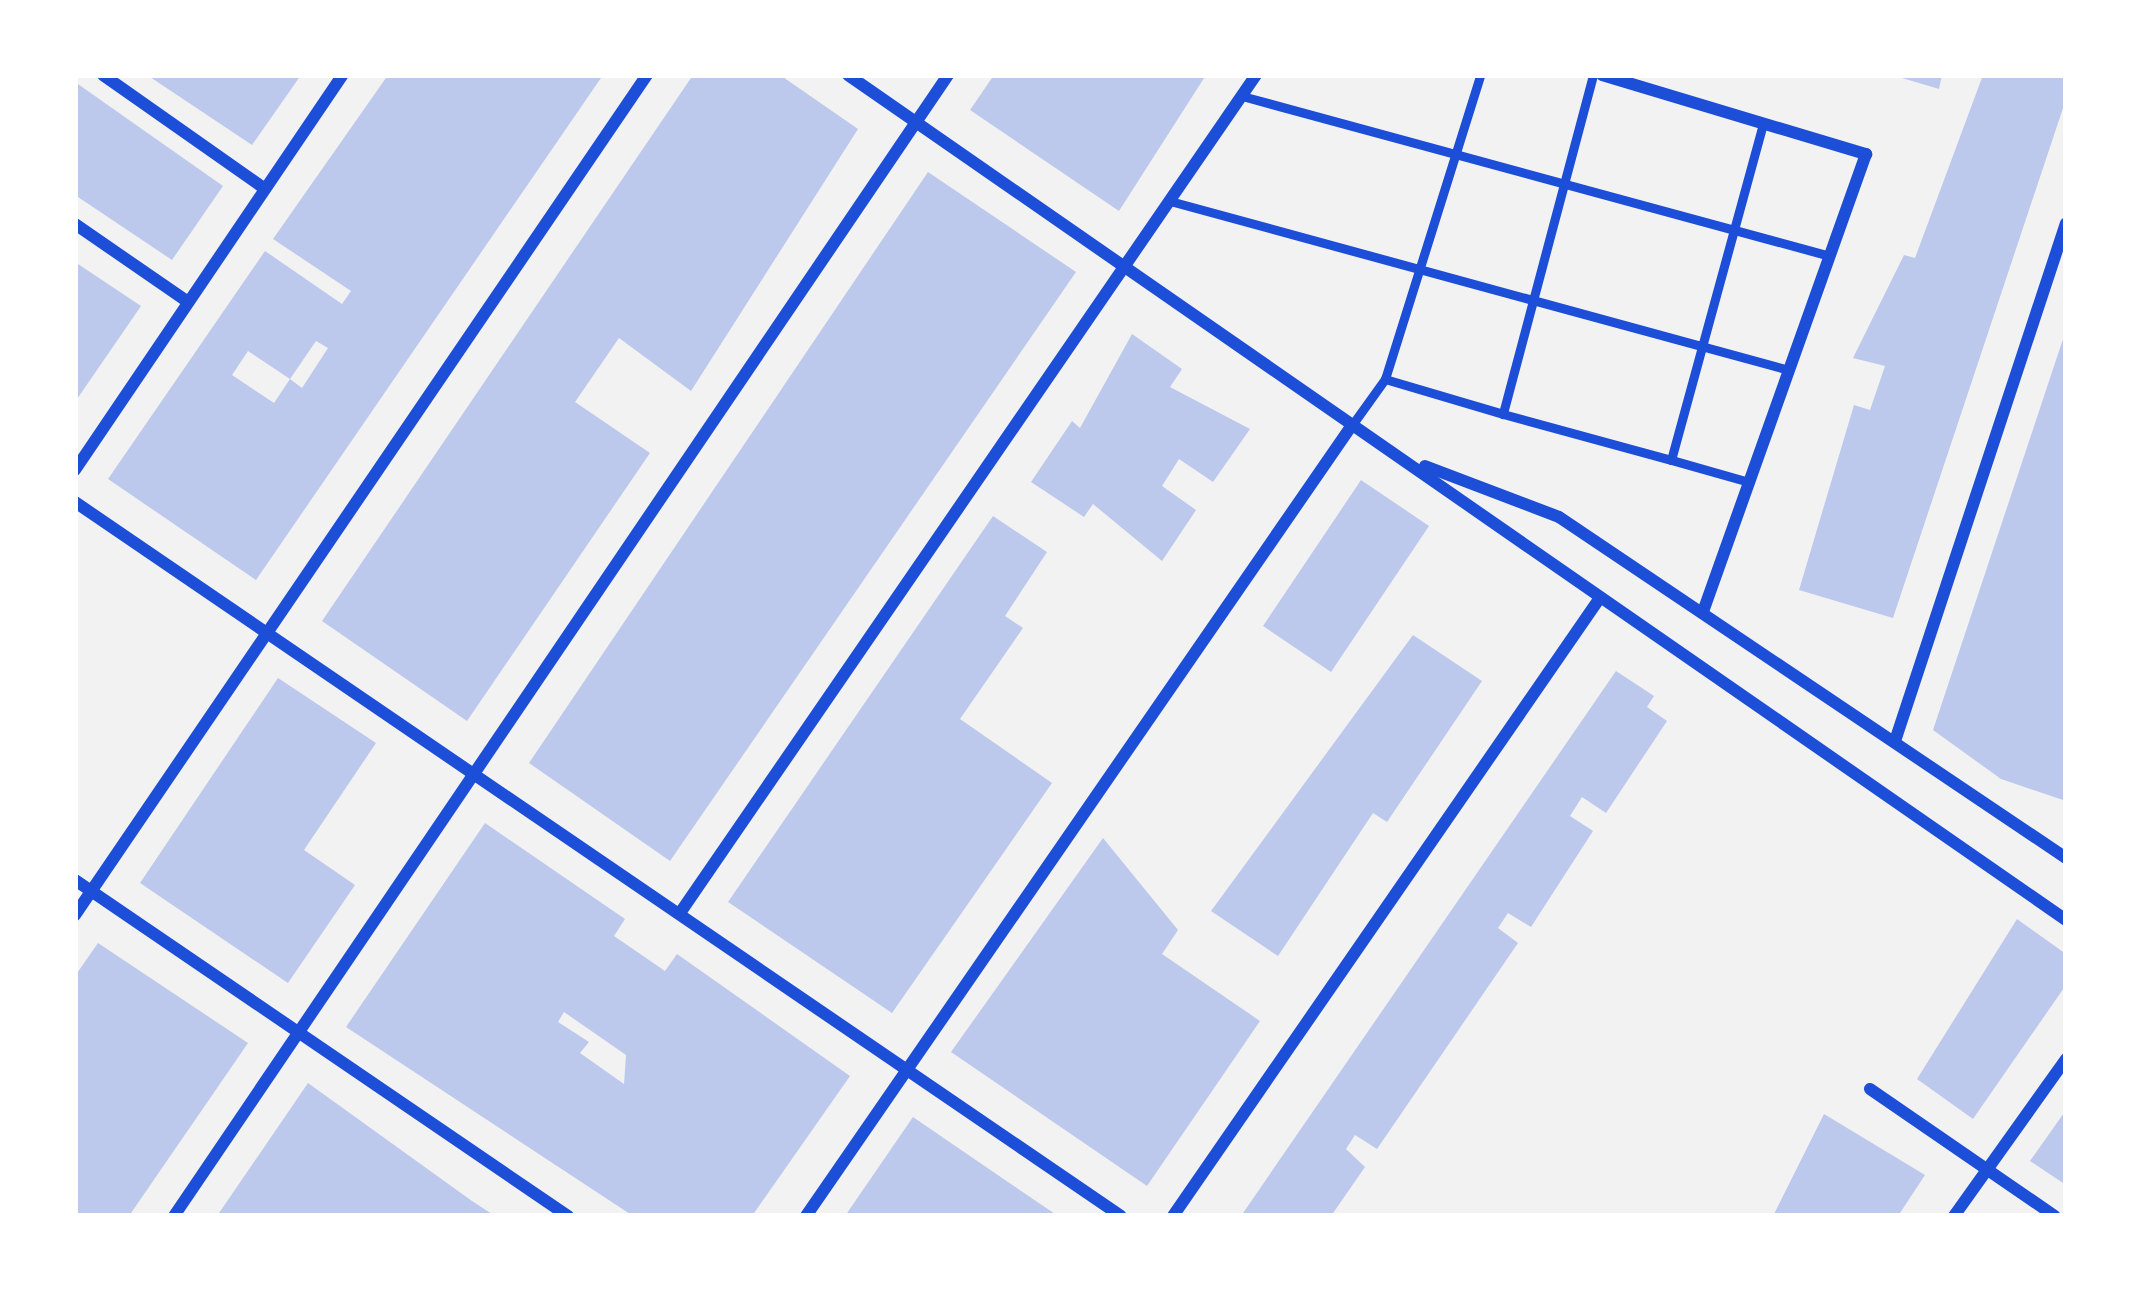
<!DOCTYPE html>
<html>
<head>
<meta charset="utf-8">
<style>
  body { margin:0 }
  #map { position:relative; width:2141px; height:1291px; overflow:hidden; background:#f2f2f2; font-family:Signika,sans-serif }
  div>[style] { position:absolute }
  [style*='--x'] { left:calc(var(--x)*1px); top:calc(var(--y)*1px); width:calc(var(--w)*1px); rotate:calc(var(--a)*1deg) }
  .building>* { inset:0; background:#bdc9ec }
  .service>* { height:9px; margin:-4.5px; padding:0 4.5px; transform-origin:4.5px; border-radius:4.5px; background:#1d4ed8 }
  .minor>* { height:12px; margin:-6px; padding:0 6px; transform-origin:6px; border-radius:6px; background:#1d4ed8 }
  span { translate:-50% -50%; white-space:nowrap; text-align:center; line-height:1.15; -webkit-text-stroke:9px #fff; paint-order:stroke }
  .frame { position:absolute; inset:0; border:78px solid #fff; pointer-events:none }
</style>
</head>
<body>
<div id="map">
  <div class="building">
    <i style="clip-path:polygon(147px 75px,301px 75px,252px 145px)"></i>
    <i style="clip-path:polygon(evenodd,388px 75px,603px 75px,256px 580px,108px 479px,265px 251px,342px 304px,351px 291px,273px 239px,388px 75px,316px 341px,328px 348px,302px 388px,290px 379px,274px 403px,232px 375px,248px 351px,290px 379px,316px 341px)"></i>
    <i style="clip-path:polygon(693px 75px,780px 75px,858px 129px,691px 391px,619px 338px,575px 402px,650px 453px,467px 721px,322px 621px)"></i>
    <i style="clip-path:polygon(994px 75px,1206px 75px,1119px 211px,970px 110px)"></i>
    <i style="clip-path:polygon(1892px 75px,1942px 75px,1939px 89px)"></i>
    <i style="clip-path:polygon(1983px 75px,2066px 75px,2066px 99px,1893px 618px,1799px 590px,1854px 405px,1870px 410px,1885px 366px,1853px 358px,1904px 255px,1915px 258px)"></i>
    <i style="clip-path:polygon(75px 82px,223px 186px,172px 260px,75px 195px)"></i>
    <i style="clip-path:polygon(928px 172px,1076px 272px,670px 861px,529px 763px)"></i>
    <i style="clip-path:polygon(75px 262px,141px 306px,75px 402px)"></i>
    <i style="clip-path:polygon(2065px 333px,2066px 333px,2066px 801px,2001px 779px,1933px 730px)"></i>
    <i style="clip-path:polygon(1132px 334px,1182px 369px,1170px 387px,1250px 429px,1213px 482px,1179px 459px,1162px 486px,1196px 510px,1162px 561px,1093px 504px,1084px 517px,1031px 482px,1072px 421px,1080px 428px)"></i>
    <i style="clip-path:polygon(1361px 480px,1429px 526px,1331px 672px,1263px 626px)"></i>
    <i style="clip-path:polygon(993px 516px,1047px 552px,1005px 616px,1023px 628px,960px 719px,1052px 783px,892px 1013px,728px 902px)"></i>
    <i style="clip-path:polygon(1413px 635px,1482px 681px,1387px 822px,1373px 813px,1278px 956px,1211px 911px)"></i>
    <i style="clip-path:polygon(1616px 671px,1654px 696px,1647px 707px,1667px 721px,1606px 813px,1582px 797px,1570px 816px,1593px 831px,1531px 927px,1508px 913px,1498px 928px,1518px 943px,1377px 1149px,1355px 1135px,1346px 1149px,1365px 1167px,1331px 1216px,1241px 1216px)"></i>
    <i style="clip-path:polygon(278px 678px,376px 743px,304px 850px,355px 885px,288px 983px,140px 883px)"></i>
    <i style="clip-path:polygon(evenodd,485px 823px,625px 919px,614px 936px,665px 971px,677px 954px,850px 1076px,752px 1216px,633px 1216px,346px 1027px,485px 823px,564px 1012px,626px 1055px,624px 1084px,580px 1053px,589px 1042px,558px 1022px,564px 1012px)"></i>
    <i style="clip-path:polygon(1103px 838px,1178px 930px,1162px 954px,1260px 1021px,1147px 1186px,951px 1052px)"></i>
    <i style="clip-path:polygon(2017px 919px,2066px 954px,2066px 985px,1973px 1119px,1917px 1079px)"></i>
    <i style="clip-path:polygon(98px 943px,248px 1043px,129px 1216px,75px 1216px,75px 976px)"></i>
    <i style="clip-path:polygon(308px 1083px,472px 1201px,495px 1216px,217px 1216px)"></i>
    <i style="clip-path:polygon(2066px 1110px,2066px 1185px,2030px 1161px)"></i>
    <i style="clip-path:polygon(1824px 1114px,1925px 1175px,1898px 1216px,1773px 1216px)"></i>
    <i style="clip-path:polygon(913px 1117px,1008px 1182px,1058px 1216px,845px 1216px)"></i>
  </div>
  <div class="service">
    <i style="--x:1593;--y:75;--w:351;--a:104.9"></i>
    <i style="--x:1503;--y:414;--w:174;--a:15.3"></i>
    <i style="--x:1242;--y:96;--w:609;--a:15.22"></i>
    <i style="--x:1170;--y:201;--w:642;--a:15.27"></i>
    <i style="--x:1385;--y:379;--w:318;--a:-72.6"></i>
    <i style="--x:1352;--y:425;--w:57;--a:-54.3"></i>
    <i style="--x:1385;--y:379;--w:123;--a:16.5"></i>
    <i style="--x:1749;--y:482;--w:81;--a:-164.2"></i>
    <i style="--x:1671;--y:460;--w:349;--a:-74.7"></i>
  </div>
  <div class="minor">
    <i style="--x:103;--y:75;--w:198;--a:35.1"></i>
    <i style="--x:848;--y:75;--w:1482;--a:34.75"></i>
    <i style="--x:1602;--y:75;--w:276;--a:16.7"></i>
    <i style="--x:1866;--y:154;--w:487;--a:109.6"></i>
    <i style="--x:75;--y:224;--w:137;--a:34.6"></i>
    <i style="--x:1425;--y:466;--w:143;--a:20.8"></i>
    <i style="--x:1559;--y:517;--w:611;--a:33.92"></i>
    <i style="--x:75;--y:470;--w:477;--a:-55.9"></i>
    <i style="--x:75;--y:502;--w:1266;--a:34.32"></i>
    <i style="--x:1895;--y:741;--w:545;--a:-71.73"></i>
    <i style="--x:75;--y:880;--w:597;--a:34.28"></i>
    <i style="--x:680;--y:913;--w:1017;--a:-55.5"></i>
    <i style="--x:75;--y:915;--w:1016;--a:-55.75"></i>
    <i style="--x:1870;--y:1089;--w:224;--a:34.5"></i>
    <i style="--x:174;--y:1216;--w:1379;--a:-55.85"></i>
    <i style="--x:806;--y:1216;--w:961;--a:-55.38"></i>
    <i style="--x:1173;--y:1216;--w:746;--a:-55.37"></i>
    <i style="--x:1954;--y:1216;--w:193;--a:-54.5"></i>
  </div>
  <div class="frame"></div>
</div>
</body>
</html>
